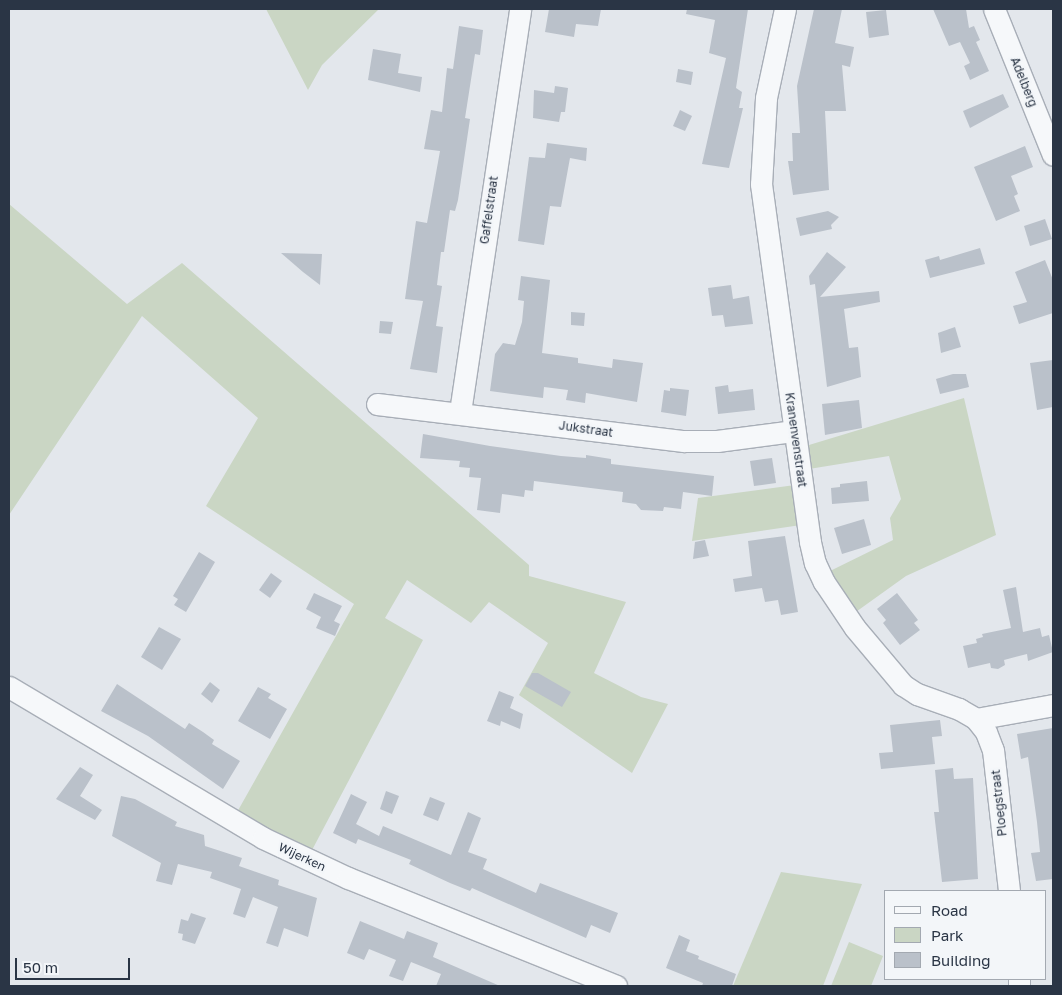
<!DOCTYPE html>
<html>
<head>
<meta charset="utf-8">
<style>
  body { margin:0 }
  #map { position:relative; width:1062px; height:995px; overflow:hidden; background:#e3e7ec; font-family:"Golos Text",sans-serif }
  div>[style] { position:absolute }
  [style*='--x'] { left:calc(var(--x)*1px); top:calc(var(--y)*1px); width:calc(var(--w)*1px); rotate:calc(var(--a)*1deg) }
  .green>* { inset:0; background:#cad6c4 }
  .building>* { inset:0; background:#bac1ca }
  .roads { filter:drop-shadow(1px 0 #a8aeb7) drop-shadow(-1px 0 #a8aeb7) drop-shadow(0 1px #a8aeb7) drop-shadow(0 -1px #a8aeb7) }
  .minor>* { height:21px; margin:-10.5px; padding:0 10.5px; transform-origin:10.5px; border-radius:10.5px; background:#f6f8fa }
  span { translate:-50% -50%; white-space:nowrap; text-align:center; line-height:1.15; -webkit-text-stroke:4.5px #f3f6f9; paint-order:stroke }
  .street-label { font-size:12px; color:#2a3545 }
  .frame { position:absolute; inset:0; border:10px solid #2a3545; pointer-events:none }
  .legend { position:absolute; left:884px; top:890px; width:162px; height:90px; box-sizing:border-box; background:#f3f6f9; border:1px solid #a3a9b1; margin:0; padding:6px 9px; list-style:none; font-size:15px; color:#2a3545 }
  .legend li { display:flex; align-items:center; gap:10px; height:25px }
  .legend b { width:25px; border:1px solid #a3a9b1 }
  .scale { position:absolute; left:15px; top:958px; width:115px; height:22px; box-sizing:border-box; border:2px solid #2a3545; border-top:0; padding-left:6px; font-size:15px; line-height:18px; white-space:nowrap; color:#2a3545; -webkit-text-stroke:4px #f3f6f9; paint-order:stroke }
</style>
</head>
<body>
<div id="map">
  <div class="green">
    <i style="clip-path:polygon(266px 9px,379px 9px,322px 65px,308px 90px)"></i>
    <i style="clip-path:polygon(9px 204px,127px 304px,182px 263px,529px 565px,529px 576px,626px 602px,594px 673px,641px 697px,668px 704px,632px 773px,519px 695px,548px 643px,489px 602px,471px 623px,407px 580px,385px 618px,423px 640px,311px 852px,236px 814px,354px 604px,206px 506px,258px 418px,142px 316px,9px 515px)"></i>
    <i style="clip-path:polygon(964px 398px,996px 535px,906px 576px,853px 614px,828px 572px,893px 540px,890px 518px,901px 499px,889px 456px,809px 469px,809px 445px)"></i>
    <i style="clip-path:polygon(795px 485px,801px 525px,692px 541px,698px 498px)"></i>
    <i style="clip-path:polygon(781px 872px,862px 884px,823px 986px,733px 986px)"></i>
    <i style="clip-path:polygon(849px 942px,883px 956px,871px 986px,831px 986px)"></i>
  </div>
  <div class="building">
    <i style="clip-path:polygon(549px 9px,601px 9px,598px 26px,576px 24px,574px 37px,545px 32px)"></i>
    <i style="clip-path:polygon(687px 9px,748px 9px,736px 88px,742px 92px,739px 108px,743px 108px,729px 168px,702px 164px,726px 58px,709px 53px,715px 20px,686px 14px)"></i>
    <i style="clip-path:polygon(814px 9px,842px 9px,835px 43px,854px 47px,850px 67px,842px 65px,846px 111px,825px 111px,829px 190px,793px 195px,788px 161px,793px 161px,792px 133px,800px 133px,797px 86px)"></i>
    <i style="clip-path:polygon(933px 9px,966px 9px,969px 28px,974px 26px,980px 40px,976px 42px,989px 71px,970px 80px,964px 66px,970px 63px,960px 42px,949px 46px)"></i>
    <i style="clip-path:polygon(886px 10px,889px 35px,869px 38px,866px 12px)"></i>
    <i style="clip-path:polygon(459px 26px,483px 30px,480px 55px,475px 54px,465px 118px,470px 119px,458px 200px,455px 211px,450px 210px,444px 252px,441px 252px,437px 285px,442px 286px,436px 326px,443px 327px,437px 373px,410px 369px,423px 301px,405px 299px,416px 221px,427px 223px,440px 151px,424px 149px,431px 110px,442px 112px,447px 68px,453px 69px)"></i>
    <i style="clip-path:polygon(373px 49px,401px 54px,398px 73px,422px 77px,420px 92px,368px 80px)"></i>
    <i style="clip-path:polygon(678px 69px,693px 72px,691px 85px,676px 82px)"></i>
    <i style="clip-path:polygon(555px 86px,568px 88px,565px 112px,561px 112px,559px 122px,533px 118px,534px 90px,554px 93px)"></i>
    <i style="clip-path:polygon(1003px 94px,1009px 107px,970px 128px,963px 111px)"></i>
    <i style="clip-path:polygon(680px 110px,692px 116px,685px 131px,673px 126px)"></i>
    <i style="clip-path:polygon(547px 143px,587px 148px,586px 161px,570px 158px,561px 207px,550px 206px,544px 245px,518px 241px,529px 157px,545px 158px)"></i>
    <i style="clip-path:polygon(1025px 146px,1033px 167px,1011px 176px,1018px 194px,1014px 196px,1020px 211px,996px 221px,974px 167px)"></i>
    <i style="clip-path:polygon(828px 211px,839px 217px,831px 225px,832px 229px,800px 236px,796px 218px)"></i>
    <i style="clip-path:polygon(1045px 219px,1052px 239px,1030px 246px,1024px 226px)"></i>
    <i style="clip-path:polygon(980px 248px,985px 264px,930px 278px,925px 260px,939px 256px,940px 260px)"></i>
    <i style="clip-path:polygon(827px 252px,846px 267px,820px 297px,879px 291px,880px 302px,844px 309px,849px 348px,858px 347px,861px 377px,827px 387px,815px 284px,810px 285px,809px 276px)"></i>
    <i style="clip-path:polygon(281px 253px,322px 254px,320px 285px,303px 272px)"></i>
    <i style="clip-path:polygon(1045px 260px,1053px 280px,1053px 313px,1019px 324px,1013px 306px,1027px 302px,1015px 272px)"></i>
    <i style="clip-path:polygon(521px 276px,550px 280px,542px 353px,578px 358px,578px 363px,612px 368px,613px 359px,643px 363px,637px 402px,586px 393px,585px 403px,566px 400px,568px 390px,544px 387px,543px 398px,490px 391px,495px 354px,503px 343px,515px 345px,522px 322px,524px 301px,518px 300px)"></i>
    <i style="clip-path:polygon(731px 285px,733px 299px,749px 296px,753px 324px,725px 327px,723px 315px,712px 316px,708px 288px)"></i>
    <i style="clip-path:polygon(571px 312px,585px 313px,584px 326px,571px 325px)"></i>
    <i style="clip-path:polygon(380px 321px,393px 322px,391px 334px,379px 333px)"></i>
    <i style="clip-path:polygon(955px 327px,961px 347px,941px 353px,938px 333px)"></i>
    <i style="clip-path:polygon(1053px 360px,1053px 407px,1037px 410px,1030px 363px)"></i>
    <i style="clip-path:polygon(953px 374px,966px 374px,969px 387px,940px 394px,936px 379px)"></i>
    <i style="clip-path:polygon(728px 385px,729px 392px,753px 389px,755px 410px,718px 414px,715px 387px)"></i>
    <i style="clip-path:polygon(670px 388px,689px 390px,686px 416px,661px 412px,664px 390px,670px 391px)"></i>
    <i style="clip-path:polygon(859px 400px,862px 428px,825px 435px,822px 404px)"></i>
    <i style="clip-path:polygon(423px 434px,490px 446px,561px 456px,586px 458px,586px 455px,611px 459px,611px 464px,714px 476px,712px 496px,683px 492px,681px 509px,664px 507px,663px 511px,641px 510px,636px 504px,622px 502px,623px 492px,534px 481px,533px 491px,525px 490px,524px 497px,502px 494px,500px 513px,477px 510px,481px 478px,469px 477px,470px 468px,459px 467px,460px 461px,420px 458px)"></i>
    <i style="clip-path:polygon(772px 458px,776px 483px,754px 486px,750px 461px)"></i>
    <i style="clip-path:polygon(867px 481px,869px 501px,832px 504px,831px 488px,840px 487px,840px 484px)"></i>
    <i style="clip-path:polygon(864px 519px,871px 545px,842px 554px,834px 528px)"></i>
    <i style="clip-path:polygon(785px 536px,798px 612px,781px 615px,778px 600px,765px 602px,762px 588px,735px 592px,733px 579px,752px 576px,748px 541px)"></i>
    <i style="clip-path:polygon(705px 540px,709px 556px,693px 559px,695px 542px)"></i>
    <i style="clip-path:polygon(199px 552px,215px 562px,186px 612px,174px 605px,178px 599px,173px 596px)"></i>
    <i style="clip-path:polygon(271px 573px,282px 581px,270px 598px,259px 590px)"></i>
    <i style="clip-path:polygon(1016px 587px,1023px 632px,1040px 628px,1042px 637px,1049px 635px,1053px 652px,1028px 661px,1027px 654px,1004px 660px,1005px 665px,998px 669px,991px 668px,990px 663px,968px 668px,963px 646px,977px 643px,976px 639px,983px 637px,982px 634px,1011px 628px,1003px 590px)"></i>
    <i style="clip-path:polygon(314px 593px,342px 606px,334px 621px,340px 624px,335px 636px,316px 628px,321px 617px,306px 609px)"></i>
    <i style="clip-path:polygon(897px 593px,918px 620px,914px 623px,920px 630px,900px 645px,883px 623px,886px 620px,877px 609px)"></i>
    <i style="clip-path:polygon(159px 627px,181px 639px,162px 670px,141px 657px)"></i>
    <i style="clip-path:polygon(532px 673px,538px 673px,571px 692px,562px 707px,525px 686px)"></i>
    <i style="clip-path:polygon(210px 682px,220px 690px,212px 703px,201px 694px)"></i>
    <i style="clip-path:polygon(117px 684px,185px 729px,189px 723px,203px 732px,214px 740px,212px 744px,240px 761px,223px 789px,148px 736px,101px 711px)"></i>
    <i style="clip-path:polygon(258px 687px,271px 694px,268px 698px,287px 709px,270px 739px,238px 721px)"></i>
    <i style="clip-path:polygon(499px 691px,514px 697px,510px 708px,523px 714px,520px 729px,501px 721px,500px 726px,487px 721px)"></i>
    <i style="clip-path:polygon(940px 720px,942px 736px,932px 737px,935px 764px,881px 769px,879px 753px,893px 752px,890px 725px)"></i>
    <i style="clip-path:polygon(1053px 728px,1053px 879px,1036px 881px,1031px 853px,1040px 852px,1037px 822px,1028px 757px,1021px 759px,1017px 734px)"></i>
    <i style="clip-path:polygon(80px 767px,93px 775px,80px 796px,102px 810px,95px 820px,56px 799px)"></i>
    <i style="clip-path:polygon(953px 768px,954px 779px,973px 778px,978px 879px,942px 882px,934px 812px,939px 812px,935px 770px)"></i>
    <i style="clip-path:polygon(386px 791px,399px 796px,392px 814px,380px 809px)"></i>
    <i style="clip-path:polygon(351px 794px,367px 802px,356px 824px,379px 836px,383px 826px,451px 855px,468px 812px,481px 818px,468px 852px,487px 859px,483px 869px,536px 893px,540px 883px,618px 913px,610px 933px,591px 925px,586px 938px,472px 888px,470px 891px,450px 883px,409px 864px,411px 860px,358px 839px,356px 844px,333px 833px)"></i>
    <i style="clip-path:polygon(121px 796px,135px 799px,177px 822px,175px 826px,204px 835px,205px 846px,242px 858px,239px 866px,279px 880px,278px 885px,317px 898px,308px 937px,284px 928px,278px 947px,266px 943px,278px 907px,253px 897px,245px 918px,233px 914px,241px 889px,210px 878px,212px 872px,178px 864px,172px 885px,156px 881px,161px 863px,112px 836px)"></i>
    <i style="clip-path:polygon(430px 797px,445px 803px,438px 821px,423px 815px)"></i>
    <i style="clip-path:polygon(191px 913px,206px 918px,195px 944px,182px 940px,183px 934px,178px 933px,181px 919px,188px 921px)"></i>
    <i style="clip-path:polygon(360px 921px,404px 939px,407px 931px,438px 943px,433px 957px,500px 986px,436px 986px,441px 974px,411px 962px,403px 981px,389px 976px,396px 960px,369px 949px,364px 960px,347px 953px)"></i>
    <i style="clip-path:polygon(679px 935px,690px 940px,686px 951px,699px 956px,698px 959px,736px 974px,732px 986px,702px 986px,703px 983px,666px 968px)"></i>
  </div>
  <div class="roads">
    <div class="minor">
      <i style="--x:785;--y:9;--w:91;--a:102.1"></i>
      <i style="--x:766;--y:98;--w:86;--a:93.3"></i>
      <i style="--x:761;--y:184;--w:361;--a:82.2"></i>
      <i style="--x:810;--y:542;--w:22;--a:77"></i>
      <i style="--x:815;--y:563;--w:21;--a:65"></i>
      <i style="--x:824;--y:582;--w:55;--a:56"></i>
      <i style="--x:855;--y:628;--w:75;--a:49.9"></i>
      <i style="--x:903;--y:685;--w:17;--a:33"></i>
      <i style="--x:917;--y:694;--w:45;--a:19.7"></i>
      <i style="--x:959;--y:709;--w:20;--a:30"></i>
      <i style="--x:976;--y:719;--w:78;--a:-10.3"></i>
      <i style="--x:994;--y:9;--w:157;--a:68"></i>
      <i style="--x:377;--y:404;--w:309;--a:6.9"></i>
      <i style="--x:684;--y:441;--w:33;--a:0"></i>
      <i style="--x:717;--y:441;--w:78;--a:-7.4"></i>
      <i style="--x:460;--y:412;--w:407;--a:-81.5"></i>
      <i style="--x:9;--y:687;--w:295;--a:30.7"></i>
      <i style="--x:263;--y:838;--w:94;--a:25.2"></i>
      <i style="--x:348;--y:878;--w:289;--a:21.9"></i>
      <i style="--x:976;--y:719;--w:16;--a:52"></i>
      <i style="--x:986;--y:732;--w:19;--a:69"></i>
      <i style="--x:993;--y:750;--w:142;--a:83.5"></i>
      <i style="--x:1019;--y:979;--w:7;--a:90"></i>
    </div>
  </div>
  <div class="street-label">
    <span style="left:1024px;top:82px;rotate:68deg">Adelberg</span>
    <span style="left:489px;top:210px;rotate:-82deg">Gaffelstraat</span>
    <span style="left:586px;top:429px;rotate:8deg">Jukstraat</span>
    <span style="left:796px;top:440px;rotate:82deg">Kranenvenstraat</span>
    <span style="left:999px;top:803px;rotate:-96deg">Ploegstraat</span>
    <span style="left:302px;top:857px;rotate:25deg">Wijerken</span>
  </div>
  <div class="frame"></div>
  <ul class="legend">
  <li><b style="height:6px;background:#f6f8fa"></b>Road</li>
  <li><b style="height:14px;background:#cad6c4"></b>Park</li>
  <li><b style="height:14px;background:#bac1ca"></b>Building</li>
  </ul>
  <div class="scale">50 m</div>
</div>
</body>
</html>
